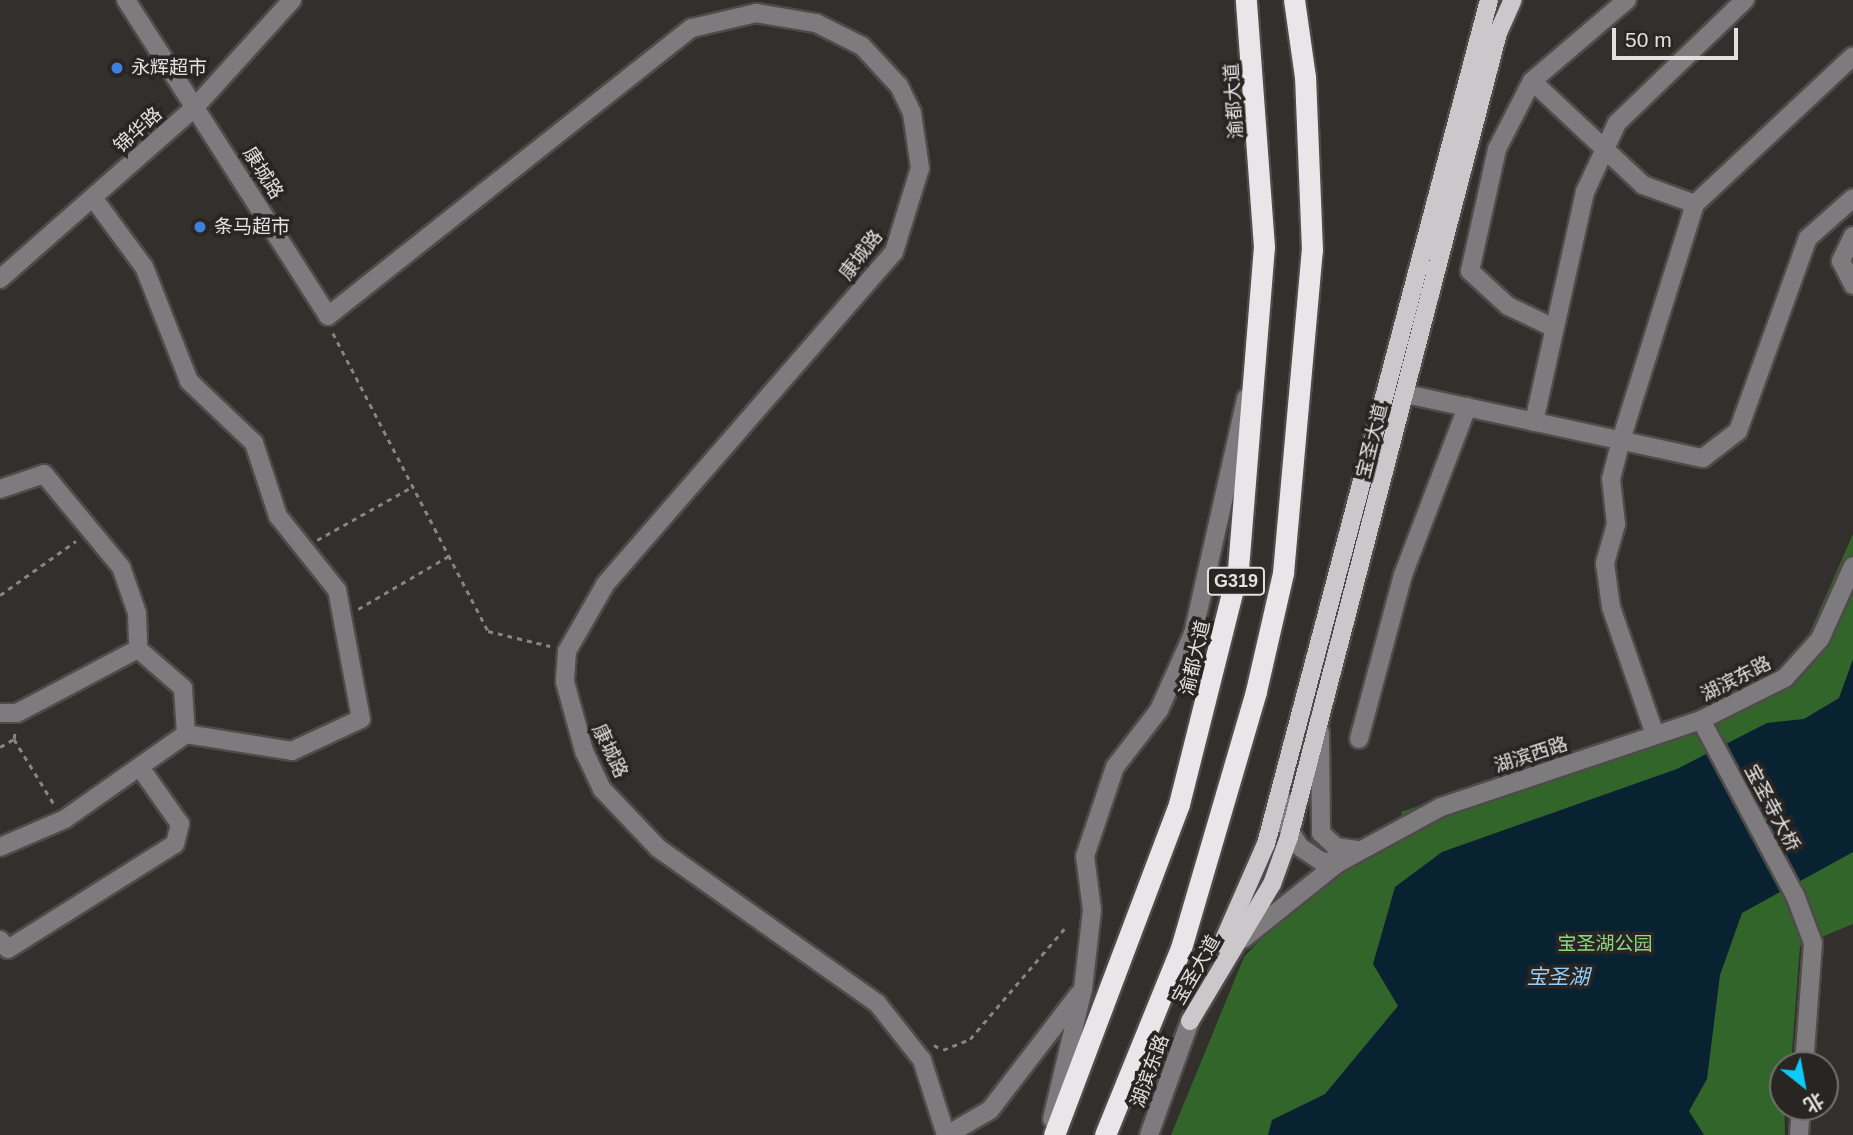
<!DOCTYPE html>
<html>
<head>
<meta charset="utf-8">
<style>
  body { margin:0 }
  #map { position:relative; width:1853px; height:1135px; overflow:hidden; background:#322f2c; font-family:Arial,"Noto Sans SC",sans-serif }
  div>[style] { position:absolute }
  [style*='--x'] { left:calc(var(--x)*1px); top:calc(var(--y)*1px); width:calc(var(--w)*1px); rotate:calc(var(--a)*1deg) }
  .green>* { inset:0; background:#316529 }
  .water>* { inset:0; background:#092232 }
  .path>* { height:2.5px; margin-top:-1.25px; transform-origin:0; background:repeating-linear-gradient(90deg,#878582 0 5px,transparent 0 10px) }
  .roads { filter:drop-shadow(2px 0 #4e4b49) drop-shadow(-2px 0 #4e4b49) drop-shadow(0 2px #4e4b49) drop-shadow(0 -2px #4e4b49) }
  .minor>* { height:18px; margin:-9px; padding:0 9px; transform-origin:9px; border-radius:9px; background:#7d7b7d }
  .major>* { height:18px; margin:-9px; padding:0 9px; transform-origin:9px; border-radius:9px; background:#cbc7ca }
  .highway>* { height:21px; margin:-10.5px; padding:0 10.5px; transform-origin:10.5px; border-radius:10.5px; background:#eae5e9 }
  .dots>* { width:19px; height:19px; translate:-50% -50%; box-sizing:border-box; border:4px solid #282523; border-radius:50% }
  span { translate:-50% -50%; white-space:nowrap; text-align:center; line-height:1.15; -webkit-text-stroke:7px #282523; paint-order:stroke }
  .shield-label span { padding:2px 5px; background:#282523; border:2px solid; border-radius:5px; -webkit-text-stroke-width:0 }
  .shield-label { font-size:18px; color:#e3e1df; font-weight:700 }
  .poi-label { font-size:19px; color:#e3e1df }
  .left { translate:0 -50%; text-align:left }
  .street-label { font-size:19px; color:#e3e1df }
  .park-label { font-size:19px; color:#8dd681 }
  .water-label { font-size:21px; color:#93cef6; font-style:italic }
  .north { position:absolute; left:1769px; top:1051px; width:70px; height:70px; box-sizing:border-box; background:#282523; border:2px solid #73706e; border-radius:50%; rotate:149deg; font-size:19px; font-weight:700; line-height:28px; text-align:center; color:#e3e1df }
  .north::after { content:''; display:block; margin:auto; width:24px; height:32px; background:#0dcafa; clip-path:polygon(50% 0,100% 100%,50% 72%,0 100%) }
  .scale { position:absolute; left:1612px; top:28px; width:126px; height:32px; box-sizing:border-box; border:4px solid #e3e1df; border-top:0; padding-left:9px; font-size:21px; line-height:24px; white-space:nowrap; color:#e3e1df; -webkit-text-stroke:5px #282523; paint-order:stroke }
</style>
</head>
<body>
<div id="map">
  <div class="green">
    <i style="clip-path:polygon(1853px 534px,1853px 924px,1800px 946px,1791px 1065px,1783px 1065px,1785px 1135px,1171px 1135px,1244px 957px,1290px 908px,1405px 829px,1401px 812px,1698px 710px,1777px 670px,1809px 634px)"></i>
  </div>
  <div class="water">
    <i style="clip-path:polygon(1853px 659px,1853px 852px,1742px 913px,1720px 975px,1707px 1079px,1689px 1111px,1704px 1135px,1268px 1135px,1272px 1120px,1325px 1094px,1398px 1006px,1373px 964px,1395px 887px,1442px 852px,1677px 769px,1767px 723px,1804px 719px,1839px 698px)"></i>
  </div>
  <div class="path">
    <i style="--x:333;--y:333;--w:336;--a:62.5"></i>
    <i style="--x:488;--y:631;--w:64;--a:13.6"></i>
    <i style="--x:317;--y:540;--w:109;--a:-29.2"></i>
    <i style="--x:0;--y:595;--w:93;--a:-35.4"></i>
    <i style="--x:358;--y:609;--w:109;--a:-30.3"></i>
    <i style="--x:14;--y:739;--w:76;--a:58.4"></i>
    <i style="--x:0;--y:747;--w:16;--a:-30"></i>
    <i style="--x:14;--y:739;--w:9;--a:-84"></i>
    <i style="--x:934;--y:1045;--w:10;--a:29"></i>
    <i style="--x:943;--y:1050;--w:29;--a:-22"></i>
    <i style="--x:970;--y:1039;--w:145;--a:-49.5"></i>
  </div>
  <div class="roads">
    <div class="minor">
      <i style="--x:126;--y:0;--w:375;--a:57.4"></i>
      <i style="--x:328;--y:316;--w:464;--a:-38.4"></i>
      <i style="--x:692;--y:28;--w:66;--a:-13.2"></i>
      <i style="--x:756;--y:13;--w:61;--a:9.5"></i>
      <i style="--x:816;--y:23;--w:51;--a:26.6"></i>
      <i style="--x:862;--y:46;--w:54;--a:47.2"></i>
      <i style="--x:899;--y:86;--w:30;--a:64"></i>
      <i style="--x:912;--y:113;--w:56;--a:81.7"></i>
      <i style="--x:920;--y:168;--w:88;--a:107.2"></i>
      <i style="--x:894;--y:252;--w:441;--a:131"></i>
      <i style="--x:605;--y:585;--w:76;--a:119.9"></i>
      <i style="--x:567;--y:651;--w:31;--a:94"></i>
      <i style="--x:565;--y:682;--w:72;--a:74.6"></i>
      <i style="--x:584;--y:751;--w:42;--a:64.7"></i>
      <i style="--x:602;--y:789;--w:81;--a:46.5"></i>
      <i style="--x:658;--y:848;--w:268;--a:35.3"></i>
      <i style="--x:877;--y:1003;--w:73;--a:51.7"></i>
      <i style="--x:922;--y:1060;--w:79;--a:72.3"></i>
      <i style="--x:1532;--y:81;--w:152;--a:43.1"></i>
      <i style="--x:1643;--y:185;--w:55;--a:20.1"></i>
      <i style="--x:1853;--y:236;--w:28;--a:116"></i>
      <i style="--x:1841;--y:261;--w:27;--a:63"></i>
      <i style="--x:0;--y:279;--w:261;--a:-41.4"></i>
      <i style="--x:196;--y:106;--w:143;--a:-47.8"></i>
      <i style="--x:1554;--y:328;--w:51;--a:-154.4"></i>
      <i style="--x:1508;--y:306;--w:52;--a:-137.4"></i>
      <i style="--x:1470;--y:271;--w:125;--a:-77.5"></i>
      <i style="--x:1497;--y:149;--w:76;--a:-62.8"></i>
      <i style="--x:1532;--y:81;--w:125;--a:-40.5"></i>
      <i style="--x:1406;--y:394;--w:304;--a:12.2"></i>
      <i style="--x:1703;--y:458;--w:44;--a:-37.6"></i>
      <i style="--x:1738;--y:431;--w:205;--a:-70.1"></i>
      <i style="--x:1808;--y:238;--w:60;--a:-41.6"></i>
      <i style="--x:1534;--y:422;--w:236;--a:-77.5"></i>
      <i style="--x:1585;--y:192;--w:76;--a:-65.1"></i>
      <i style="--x:1617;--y:123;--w:178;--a:-43.9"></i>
      <i style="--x:0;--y:489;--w:46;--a:-18.8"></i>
      <i style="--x:44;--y:474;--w:121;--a:50.4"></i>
      <i style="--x:121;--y:567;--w:49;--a:70.8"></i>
      <i style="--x:137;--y:613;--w:36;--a:88"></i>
      <i style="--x:0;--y:713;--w:17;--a:0"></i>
      <i style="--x:17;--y:713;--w:137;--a:-27.9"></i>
      <i style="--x:138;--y:649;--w:60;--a:40.9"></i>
      <i style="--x:183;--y:688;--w:46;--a:86.3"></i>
      <i style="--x:1701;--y:720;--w:94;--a:-26.6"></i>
      <i style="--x:1785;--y:678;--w:52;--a:-48.1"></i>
      <i style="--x:1820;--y:639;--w:80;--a:-65.7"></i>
      <i style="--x:1320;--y:732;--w:101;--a:89.4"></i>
      <i style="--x:1321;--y:833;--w:21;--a:43"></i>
      <i style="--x:1336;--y:847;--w:21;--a:8"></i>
      <i style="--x:1655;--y:735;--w:135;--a:-109"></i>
      <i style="--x:1611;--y:607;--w:44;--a:-97.8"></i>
      <i style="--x:1605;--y:563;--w:41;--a:-74.2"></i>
      <i style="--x:1616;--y:524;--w:45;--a:-96.3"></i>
      <i style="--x:1611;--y:479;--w:40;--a:-75.6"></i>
      <i style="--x:1621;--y:440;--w:247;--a:-72.6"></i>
      <i style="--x:1695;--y:204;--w:216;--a:-43.1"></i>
      <i style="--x:1359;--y:739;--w:170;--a:-75"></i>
      <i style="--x:1403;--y:575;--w:180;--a:-69.1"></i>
      <i style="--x:1280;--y:793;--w:31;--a:81"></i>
      <i style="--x:1285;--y:824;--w:27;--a:57"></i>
      <i style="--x:1300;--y:847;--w:25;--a:34"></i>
      <i style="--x:1321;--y:861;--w:17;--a:7"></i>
      <i style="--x:0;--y:847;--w:71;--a:-23.3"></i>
      <i style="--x:65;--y:819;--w:148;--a:-35.1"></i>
      <i style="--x:186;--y:734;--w:107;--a:9.1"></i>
      <i style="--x:292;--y:751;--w:76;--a:-24.9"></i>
      <i style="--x:361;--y:719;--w:131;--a:-100.5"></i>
      <i style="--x:337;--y:590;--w:95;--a:-128.6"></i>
      <i style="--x:278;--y:516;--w:77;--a:-108.2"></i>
      <i style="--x:254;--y:443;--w:90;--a:-136.4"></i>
      <i style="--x:189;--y:381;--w:123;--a:-111.5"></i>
      <i style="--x:144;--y:267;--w:84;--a:-126.3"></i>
      <i style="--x:1243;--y:939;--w:122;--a:-38.7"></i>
      <i style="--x:1338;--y:863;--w:117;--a:-28.5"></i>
      <i style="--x:1441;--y:807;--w:274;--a:-18.5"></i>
      <i style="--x:1701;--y:720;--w:199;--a:61.8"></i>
      <i style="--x:1795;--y:895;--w:51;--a:69.4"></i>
      <i style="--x:1813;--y:943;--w:122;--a:94.2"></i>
      <i style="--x:0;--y:940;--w:12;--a:48"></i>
      <i style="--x:8;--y:949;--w:197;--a:-32.2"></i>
      <i style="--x:175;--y:844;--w:21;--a:-76"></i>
      <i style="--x:180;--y:824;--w:67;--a:-125.3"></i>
      <i style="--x:1052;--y:1119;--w:134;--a:-76.6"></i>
      <i style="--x:1083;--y:989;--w:80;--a:-83.5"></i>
      <i style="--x:1092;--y:910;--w:54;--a:-97.4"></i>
      <i style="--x:1085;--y:856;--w:94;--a:-71.4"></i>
      <i style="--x:1115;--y:767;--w:72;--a:-52.3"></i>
      <i style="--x:1159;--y:710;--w:83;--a:-65.9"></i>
      <i style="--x:1193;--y:634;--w:242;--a:-77.3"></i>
      <i style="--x:947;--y:1135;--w:50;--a:-30.2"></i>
      <i style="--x:990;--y:1110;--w:146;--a:-52.5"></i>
      <i style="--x:1149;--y:1135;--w:121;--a:-70.2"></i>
      <i style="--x:1799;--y:1135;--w:28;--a:-86"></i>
    </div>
    <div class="major">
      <i style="--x:1222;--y:944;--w:109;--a:-66.3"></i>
      <i style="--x:1266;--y:844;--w:873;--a:-75.2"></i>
      <i style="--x:1190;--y:1021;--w:160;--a:-59.1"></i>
      <i style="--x:1272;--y:884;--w:50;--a:-70.1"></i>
      <i style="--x:1289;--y:837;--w:831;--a:-75.43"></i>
      <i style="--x:1498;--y:33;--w:36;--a:-66"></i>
    </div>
    <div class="highway">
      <i style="--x:1054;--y:1135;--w:354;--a:-69.3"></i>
      <i style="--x:1179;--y:804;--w:242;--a:-75.9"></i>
      <i style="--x:1238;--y:569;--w:323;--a:-85.4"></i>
      <i style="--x:1264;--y:247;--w:248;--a:-94.2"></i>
      <i style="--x:1105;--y:1135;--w:202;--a:-67.9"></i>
      <i style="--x:1181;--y:948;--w:268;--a:-73.7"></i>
      <i style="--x:1256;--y:691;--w:121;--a:-77.1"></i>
      <i style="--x:1283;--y:573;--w:324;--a:-84.9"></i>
      <i style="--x:1312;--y:250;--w:173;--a:-92.3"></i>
      <i style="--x:1305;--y:77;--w:78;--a:-98.1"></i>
    </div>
  </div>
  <div class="dots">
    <i style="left:117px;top:68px;background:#3f7fe0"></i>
    <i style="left:200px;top:227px;background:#3f7fe0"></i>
  </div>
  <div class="shield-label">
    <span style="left:1236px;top:581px">G319</span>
  </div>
  <div class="poi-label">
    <span class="left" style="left:131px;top:68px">永辉超市</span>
    <span class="left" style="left:214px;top:227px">条马超市</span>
  </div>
  <div class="street-label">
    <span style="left:1234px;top:101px;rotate:-94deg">渝都大道</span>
    <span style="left:138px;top:130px;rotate:-42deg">锦华路</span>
    <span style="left:263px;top:173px;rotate:58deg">康城路</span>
    <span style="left:861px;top:255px;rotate:-52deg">康城路</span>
    <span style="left:1372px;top:441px;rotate:-76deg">宝圣大道</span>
    <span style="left:1195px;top:658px;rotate:-77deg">渝都大道</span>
    <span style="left:1736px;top:679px;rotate:-27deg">湖滨东路</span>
    <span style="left:610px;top:751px;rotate:65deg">康城路</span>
    <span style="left:1531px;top:755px;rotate:-18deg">湖滨西路</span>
    <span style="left:1772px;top:808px;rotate:62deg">宝圣寺大桥</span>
    <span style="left:1196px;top:970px;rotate:-60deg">宝圣大道</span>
    <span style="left:1150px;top:1071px;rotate:-70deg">湖滨东路</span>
  </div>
  <div class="park-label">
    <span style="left:1605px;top:944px">宝圣湖公园</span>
  </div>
  <div class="water-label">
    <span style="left:1558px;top:977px">宝圣湖</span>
  </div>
  <div class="north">北</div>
  <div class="scale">50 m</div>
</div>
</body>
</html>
